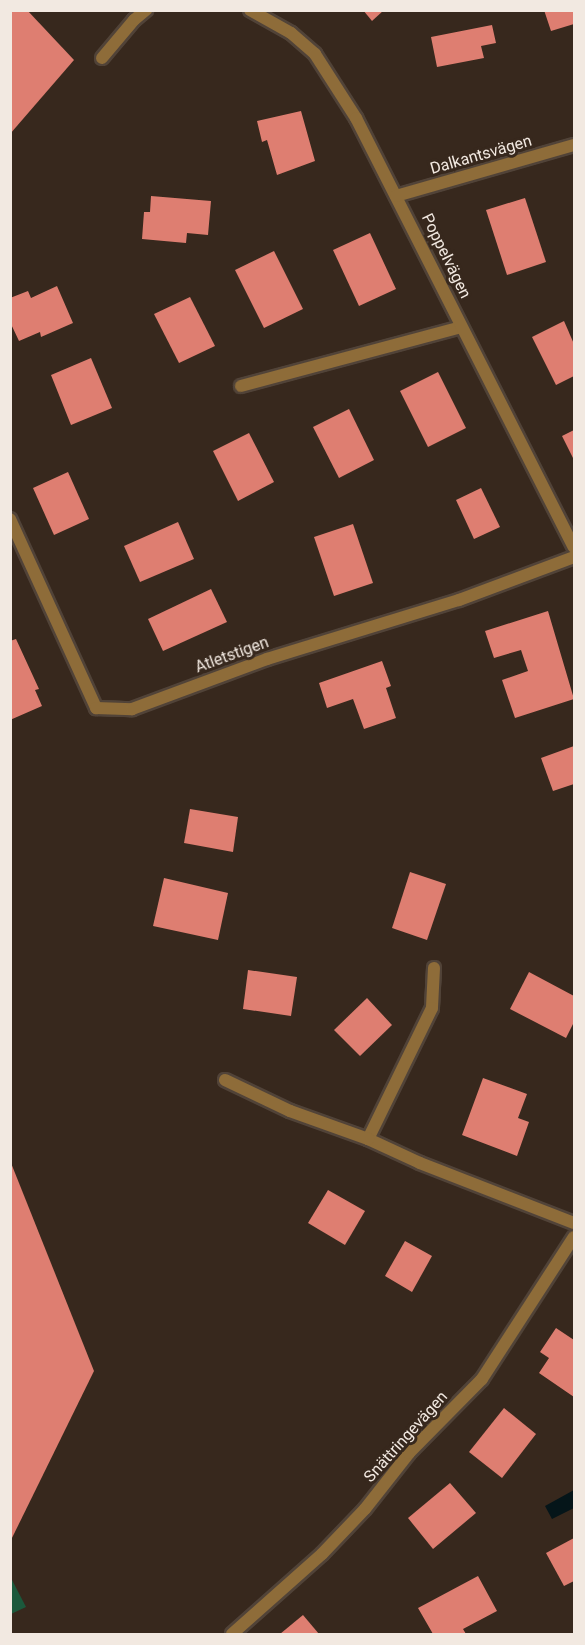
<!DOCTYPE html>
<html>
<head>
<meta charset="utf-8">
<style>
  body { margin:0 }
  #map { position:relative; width:585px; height:1645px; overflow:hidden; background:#37281d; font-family:Roboto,sans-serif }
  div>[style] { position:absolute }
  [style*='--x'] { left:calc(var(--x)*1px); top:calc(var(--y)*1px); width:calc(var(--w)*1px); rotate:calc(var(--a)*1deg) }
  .green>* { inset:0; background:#1b593c }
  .water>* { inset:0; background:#051519 }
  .building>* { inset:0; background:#de7e71 }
  .roads { filter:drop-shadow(2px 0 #514338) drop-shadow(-2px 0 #514338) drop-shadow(0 2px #514338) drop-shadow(0 -2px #514338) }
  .service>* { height:12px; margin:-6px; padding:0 6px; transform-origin:6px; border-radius:6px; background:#8e6c39 }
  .minor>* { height:12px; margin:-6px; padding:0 6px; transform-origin:6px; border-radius:6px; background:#8e6c39 }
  span { translate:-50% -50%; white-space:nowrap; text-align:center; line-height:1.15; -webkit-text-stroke:6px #37281d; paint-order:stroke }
  .street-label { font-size:16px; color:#f2e9e1 }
  .frame { position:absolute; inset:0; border:12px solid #f2e9e1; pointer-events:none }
</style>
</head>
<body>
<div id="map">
  <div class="green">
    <i style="clip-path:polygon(11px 1578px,26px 1607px,11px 1614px,10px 1614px)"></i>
  </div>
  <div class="water">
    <i style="clip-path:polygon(574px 1490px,574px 1508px,552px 1519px,545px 1506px)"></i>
  </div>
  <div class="building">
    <i style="clip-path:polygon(10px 10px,27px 10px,74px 60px,10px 134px)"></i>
    <i style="clip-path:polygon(363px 10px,384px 10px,372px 21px)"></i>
    <i style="clip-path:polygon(544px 10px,574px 10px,574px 24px,551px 31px)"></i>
    <i style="clip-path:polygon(492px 25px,496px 43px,481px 46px,484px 58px,437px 67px,431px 37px)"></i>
    <i style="clip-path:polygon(301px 111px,315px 161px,277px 175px,267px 140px,262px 142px,257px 121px)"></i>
    <i style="clip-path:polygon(151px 196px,211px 201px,208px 235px,187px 233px,186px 243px,142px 239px,144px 212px,150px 212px)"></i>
    <i style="clip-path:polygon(525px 198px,546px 262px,507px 275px,486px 210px)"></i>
    <i style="clip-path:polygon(370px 233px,396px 289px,359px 306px,333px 250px)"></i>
    <i style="clip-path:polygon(274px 251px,303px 309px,264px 328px,235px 270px)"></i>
    <i style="clip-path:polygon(57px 286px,73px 323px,41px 337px,40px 332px,19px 341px,10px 322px,10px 298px,28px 291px,31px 298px)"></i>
    <i style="clip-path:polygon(190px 297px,215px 346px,179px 363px,154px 314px)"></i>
    <i style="clip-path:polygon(564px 321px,574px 344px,574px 376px,556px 385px,532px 337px)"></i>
    <i style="clip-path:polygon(91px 358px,112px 408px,71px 425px,51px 375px)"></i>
    <i style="clip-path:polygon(438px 372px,466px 428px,428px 447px,400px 391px)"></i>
    <i style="clip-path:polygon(349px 409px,374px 460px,339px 478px,313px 427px)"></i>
    <i style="clip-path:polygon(574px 430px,574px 460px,562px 436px)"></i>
    <i style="clip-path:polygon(249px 433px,274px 482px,238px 501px,213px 451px)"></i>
    <i style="clip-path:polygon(68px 472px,89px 519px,54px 535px,33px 488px)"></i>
    <i style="clip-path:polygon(481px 488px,500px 527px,474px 539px,456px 500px)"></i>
    <i style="clip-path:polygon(178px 522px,194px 559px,140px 582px,124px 546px)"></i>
    <i style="clip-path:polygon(353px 524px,373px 583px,334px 596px,314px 537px)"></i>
    <i style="clip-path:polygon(211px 589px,227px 622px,163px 651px,148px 619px)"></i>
    <i style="clip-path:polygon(548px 611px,574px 699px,515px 718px,502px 680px,528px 671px,521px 650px,494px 658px,485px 631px)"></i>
    <i style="clip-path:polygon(16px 639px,39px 689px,35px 690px,42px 706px,10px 720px,10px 641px)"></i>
    <i style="clip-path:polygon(382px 661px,391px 686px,386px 688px,396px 718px,364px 729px,353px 699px,327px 708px,319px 683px)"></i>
    <i style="clip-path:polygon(574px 746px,574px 784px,553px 791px,541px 758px)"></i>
    <i style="clip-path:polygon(190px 809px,238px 817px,233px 852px,184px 843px)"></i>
    <i style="clip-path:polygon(410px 872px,446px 884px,427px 940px,392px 928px)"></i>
    <i style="clip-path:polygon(164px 878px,228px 893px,218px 940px,153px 926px)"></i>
    <i style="clip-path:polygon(248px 970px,297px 977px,291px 1016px,243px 1009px)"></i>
    <i style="clip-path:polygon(529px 972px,574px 996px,574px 1022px,566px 1038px,510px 1009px)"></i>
    <i style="clip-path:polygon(367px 998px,392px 1025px,360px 1056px,334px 1030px)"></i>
    <i style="clip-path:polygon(483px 1078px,527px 1094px,518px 1118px,529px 1122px,517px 1156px,462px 1135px)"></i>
    <i style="clip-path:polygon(11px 1163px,94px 1371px,10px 1542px,10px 1163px)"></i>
    <i style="clip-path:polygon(328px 1190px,365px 1211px,345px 1245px,308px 1223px)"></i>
    <i style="clip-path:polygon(405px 1241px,432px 1256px,412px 1292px,385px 1276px)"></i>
    <i style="clip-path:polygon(556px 1328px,574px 1340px,574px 1397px,539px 1373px,549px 1358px,540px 1352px)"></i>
    <i style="clip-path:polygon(504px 1408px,536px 1434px,502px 1478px,469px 1452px)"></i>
    <i style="clip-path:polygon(450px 1483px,476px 1513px,433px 1549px,408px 1518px)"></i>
    <i style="clip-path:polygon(574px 1538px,574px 1581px,564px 1586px,546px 1553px)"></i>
    <i style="clip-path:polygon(478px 1576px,497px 1611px,463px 1629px,466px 1634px,433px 1634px,418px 1608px)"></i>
    <i style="clip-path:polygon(303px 1615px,319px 1634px,280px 1634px)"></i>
  </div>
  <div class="roads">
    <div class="service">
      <i style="--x:102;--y:58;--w:50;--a:-49.9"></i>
      <i style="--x:134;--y:20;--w:16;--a:-40"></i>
      <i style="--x:241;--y:386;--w:228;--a:-15"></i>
      <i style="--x:434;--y:968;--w:40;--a:92.9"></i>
      <i style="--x:432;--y:1008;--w:146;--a:116"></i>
      <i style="--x:368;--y:1139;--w:57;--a:24.8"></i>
      <i style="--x:420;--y:1163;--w:165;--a:21.3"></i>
      <i style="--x:225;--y:1080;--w:72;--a:25.5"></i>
      <i style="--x:290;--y:1111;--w:83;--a:19.7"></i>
    </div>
    <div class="minor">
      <i style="--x:250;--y:10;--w:47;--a:29.3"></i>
      <i style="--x:291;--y:33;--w:32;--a:41"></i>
      <i style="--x:315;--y:54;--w:76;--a:57.4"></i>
      <i style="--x:356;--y:118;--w:481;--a:63.1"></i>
      <i style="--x:396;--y:196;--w:185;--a:-16"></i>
      <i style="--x:10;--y:519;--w:208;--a:65.5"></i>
      <i style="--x:96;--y:708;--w:36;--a:2"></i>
      <i style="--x:132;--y:709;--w:144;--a:-20.3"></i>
      <i style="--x:267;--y:659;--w:201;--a:-17.1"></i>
      <i style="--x:459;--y:600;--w:123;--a:-20.5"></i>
      <i style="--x:232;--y:1634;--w:120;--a:-41.6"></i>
      <i style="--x:322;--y:1554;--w:62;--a:-46.3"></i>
      <i style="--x:365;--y:1509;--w:71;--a:-51.8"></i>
      <i style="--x:409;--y:1453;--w:104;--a:-45.4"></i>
      <i style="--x:482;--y:1379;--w:169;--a:-57.1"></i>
    </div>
  </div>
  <div class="street-label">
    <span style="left:481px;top:155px;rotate:-16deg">Dalkantsvägen</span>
    <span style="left:446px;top:256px;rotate:64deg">Poppelvägen</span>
    <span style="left:232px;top:655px;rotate:-20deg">Atletstigen</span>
    <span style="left:406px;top:1437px;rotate:-48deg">Snättringevägen</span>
  </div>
  <div class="frame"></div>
</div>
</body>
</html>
